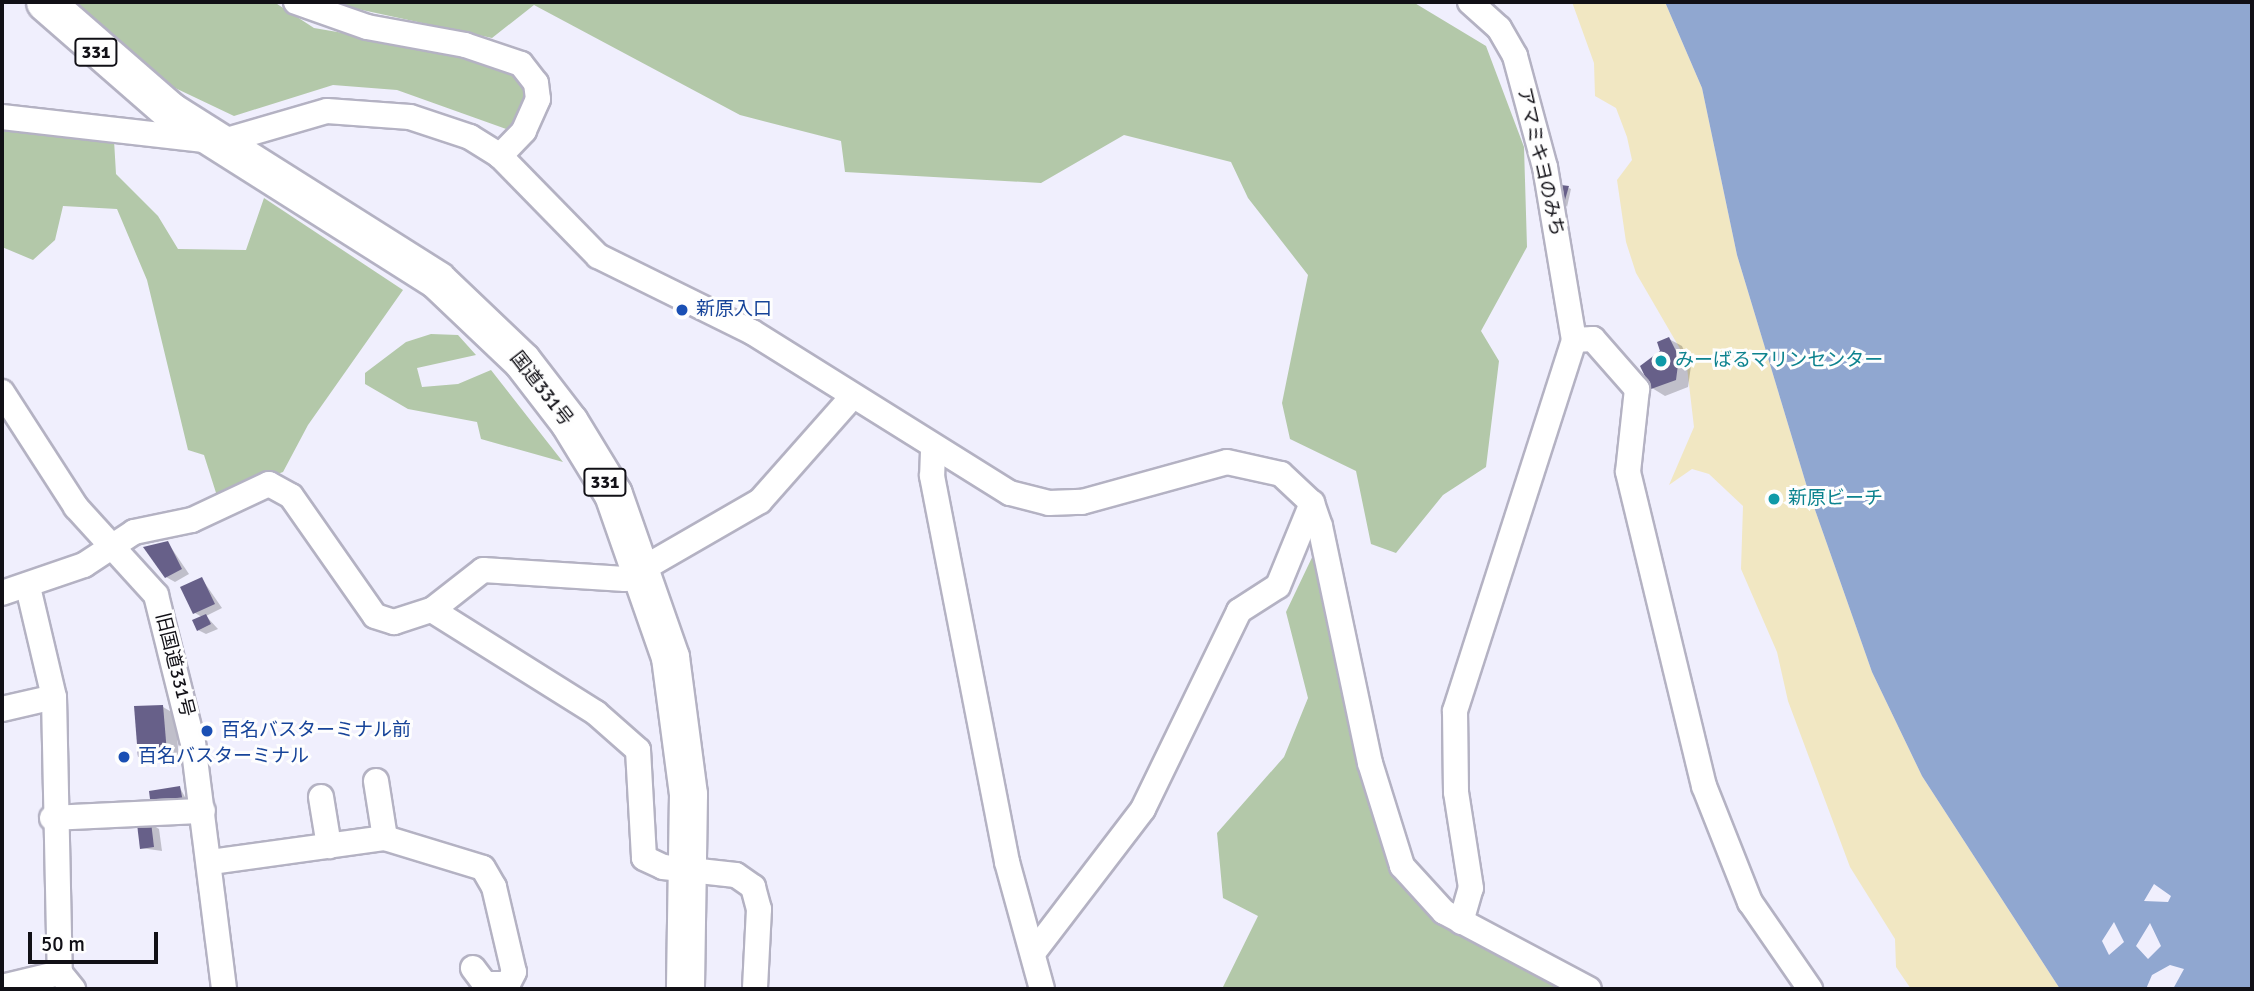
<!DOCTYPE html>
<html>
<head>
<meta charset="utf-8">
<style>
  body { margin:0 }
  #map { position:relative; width:2254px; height:991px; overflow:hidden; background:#f0effd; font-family:Signika,"Noto Sans JP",sans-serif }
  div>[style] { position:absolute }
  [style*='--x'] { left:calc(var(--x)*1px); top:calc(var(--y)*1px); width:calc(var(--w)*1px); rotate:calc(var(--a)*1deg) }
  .green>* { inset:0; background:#b3c8a9 }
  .sand>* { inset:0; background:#f1e7c2 }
  .water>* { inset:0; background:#90a7d0 }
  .shadow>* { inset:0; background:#0003 }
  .building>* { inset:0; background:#676089 }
  .roads { filter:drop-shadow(2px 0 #b4b2c3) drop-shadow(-2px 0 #b4b2c3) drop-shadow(0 2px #b4b2c3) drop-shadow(0 -2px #b4b2c3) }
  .minor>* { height:24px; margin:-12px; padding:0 12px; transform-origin:12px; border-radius:12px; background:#fff }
  .highway>* { height:37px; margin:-18.5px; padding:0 18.5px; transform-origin:18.5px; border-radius:18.5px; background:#fff }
  .dots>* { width:19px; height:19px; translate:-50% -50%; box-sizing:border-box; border:4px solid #fefefe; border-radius:50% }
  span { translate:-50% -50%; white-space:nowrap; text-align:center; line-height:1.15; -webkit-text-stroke:6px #fefefe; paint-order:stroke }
  .shield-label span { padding:2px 5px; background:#fefefe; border:2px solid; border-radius:5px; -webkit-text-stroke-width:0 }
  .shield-label { font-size:18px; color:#111016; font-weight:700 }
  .street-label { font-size:19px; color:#111016 }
  .transit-label { font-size:19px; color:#164399 }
  .left { translate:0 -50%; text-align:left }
  .culture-label { font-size:19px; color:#0d838f }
  .frame { position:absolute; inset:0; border:4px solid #111016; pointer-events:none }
  .scale { position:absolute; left:28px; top:932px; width:130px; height:32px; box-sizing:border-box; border:4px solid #111016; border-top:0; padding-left:9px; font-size:21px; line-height:24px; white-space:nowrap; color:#111016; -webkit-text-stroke:5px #fefefe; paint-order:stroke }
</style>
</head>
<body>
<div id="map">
  <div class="green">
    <i style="clip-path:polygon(75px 2px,274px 2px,314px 28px,460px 53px,514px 72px,526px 82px,527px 104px,509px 130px,397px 90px,333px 85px,234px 116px,173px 87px)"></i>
    <i style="clip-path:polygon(325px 2px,1413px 2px,1486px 46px,1524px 147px,1527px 247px,1481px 331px,1499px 361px,1486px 467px,1443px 495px,1396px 553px,1371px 544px,1356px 471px,1290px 439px,1282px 403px,1308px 275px,1248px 198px,1231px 162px,1124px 135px,1041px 183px,845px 172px,841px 141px,740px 115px,534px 5px,492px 38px)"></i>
    <i style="clip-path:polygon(2px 127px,114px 140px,116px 174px,158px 216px,178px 249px,246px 250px,264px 198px,403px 290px,308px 425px,283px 472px,217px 496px,204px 455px,188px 450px,147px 280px,117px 209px,63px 206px,55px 240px,33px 260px,2px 247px)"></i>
    <i style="clip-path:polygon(431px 334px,458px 335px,476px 355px,417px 368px,422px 387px,458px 384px,491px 370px,563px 462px,481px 439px,477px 422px,408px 409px,365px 384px,365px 373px,406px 342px)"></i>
    <i style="clip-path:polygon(1317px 547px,1369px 807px,1390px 866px,1428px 914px,1562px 989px,1222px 989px,1258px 916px,1223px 898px,1217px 833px,1284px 757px,1308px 698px,1286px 612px)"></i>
  </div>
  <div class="sand">
    <i style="clip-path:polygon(1572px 2px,1665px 2px,1702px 88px,1737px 255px,1807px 487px,1872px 672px,1922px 776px,2060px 989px,1911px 989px,1896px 967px,1895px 939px,1850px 867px,1788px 701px,1777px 652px,1741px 569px,1743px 506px,1709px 474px,1692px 469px,1669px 485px,1694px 427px,1686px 359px,1636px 273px,1626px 242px,1617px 180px,1632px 160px,1627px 137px,1616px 108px,1595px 96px,1594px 63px)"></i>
  </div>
  <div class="water">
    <i style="clip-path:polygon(evenodd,1665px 2px,2252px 2px,2252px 989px,2173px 989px,2184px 969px,2170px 965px,2152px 975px,2146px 989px,2060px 989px,1922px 776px,1872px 672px,1807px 487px,1737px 255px,1702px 88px,1665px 2px,2154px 884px,2171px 896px,2168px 902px,2144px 901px,2154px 884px,1665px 2px,2114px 922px,2124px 942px,2109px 955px,2102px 941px,2114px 922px,1665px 2px,2150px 923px,2161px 946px,2148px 959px,2136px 946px,2150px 923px)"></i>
  </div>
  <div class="shadow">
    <i style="clip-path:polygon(1569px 188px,1571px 189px,1567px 207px,1558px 193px)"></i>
    <i style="clip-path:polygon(1669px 339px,1682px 346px,1691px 366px,1688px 387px,1665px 396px,1652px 388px)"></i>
    <i style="clip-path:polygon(168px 543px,189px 574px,175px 582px,166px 577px)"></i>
    <i style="clip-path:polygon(202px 579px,222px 608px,206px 616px,218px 629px,206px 634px,198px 630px,202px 617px,195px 613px)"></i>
    <i style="clip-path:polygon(163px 707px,175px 714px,179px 759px,152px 763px,139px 756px)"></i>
    <i style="clip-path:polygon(180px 788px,190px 806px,161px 811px)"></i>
    <i style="clip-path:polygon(151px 824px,159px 829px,162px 851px,141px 848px)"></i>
  </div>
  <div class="building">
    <i style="clip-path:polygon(1561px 185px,1569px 186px,1563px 207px,1560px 188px)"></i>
    <i style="clip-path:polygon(1669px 337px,1679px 357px,1676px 380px,1651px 389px,1640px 366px,1660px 351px,1657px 342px)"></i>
    <i style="clip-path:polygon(168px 541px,182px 569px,165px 578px,143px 547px)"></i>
    <i style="clip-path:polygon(202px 577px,215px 604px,193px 614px,180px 587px)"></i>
    <i style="clip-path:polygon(206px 614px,211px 624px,197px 631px,192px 620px)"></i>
    <i style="clip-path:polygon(163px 705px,167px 753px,138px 757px,134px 706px)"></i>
    <i style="clip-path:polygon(180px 786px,183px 802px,151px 807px,149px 791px)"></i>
    <i style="clip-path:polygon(151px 822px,154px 847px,140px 849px,137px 824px)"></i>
  </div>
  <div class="roads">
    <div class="minor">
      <i style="--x:296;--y:2;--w:75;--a:19.4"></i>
      <i style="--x:367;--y:27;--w:100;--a:10.4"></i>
      <i style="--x:465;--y:45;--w:59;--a:18.7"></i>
      <i style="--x:521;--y:64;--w:24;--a:52"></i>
      <i style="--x:536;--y:83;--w:16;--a:83"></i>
      <i style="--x:538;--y:99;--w:35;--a:114"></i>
      <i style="--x:524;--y:131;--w:35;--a:134"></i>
      <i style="--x:1470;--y:2;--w:39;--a:42"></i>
      <i style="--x:1499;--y:28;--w:32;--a:60"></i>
      <i style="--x:1515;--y:56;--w:115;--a:74.9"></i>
      <i style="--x:1545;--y:167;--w:175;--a:80.5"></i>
      <i style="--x:2;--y:117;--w:219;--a:6.5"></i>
      <i style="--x:220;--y:142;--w:111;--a:-16.2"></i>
      <i style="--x:327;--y:111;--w:83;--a:4.1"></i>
      <i style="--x:410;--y:117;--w:63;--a:18.4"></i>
      <i style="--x:470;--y:137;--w:36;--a:32"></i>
      <i style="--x:500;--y:156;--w:140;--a:45.6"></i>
      <i style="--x:598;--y:256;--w:172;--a:26.3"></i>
      <i style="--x:752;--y:332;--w:304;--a:32"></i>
      <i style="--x:1010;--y:493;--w:40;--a:14.4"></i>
      <i style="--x:1049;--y:503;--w:33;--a:-2"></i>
      <i style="--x:1082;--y:502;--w:150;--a:-15.4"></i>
      <i style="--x:1227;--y:462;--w:55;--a:12.5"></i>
      <i style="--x:1281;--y:474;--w:42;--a:43.1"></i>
      <i style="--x:1312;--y:503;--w:24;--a:71"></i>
      <i style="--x:1320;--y:526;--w:242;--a:78.1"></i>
      <i style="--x:1370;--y:763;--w:108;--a:72.7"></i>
      <i style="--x:1402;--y:866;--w:62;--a:47.6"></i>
      <i style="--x:1444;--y:912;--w:164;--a:28"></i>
      <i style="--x:1574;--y:340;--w:19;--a:-3"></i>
      <i style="--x:1593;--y:339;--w:67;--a:48.7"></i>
      <i style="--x:1637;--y:389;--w:83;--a:96.2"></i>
      <i style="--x:1628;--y:472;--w:323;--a:76.4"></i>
      <i style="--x:1704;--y:786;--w:125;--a:68.4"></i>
      <i style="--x:1750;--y:902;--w:106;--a:55.4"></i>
      <i style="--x:2;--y:392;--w:137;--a:57.2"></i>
      <i style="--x:76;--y:507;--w:119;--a:47.7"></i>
      <i style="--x:156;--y:595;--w:153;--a:76"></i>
      <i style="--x:193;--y:743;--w:248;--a:82.8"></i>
      <i style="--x:933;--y:451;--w:25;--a:92"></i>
      <i style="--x:932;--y:476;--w:393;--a:79"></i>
      <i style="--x:1007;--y:862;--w:132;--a:74.6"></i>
      <i style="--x:28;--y:587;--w:113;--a:76.7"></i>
      <i style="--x:54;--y:697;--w:276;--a:88.8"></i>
      <i style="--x:60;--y:973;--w:21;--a:51"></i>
      <i style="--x:2;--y:593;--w:87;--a:-18.9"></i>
      <i style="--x:84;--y:565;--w:60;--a:-33.4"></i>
      <i style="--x:134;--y:532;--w:59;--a:-11.7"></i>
      <i style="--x:192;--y:520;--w:85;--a:-25.1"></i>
      <i style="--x:269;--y:484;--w:25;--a:29"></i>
      <i style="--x:291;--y:496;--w:146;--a:55"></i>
      <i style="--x:375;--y:616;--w:20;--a:18"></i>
      <i style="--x:394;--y:622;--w:40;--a:-18"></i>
      <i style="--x:432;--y:610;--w:65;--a:-38.1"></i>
      <i style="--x:483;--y:570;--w:142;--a:3.6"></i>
      <i style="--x:625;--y:579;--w:156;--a:-30"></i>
      <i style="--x:760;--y:501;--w:139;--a:-48.5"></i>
      <i style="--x:432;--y:610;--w:194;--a:32.1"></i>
      <i style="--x:596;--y:713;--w:56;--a:41.4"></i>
      <i style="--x:638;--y:750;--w:108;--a:86.8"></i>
      <i style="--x:644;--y:858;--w:21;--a:25"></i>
      <i style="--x:663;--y:867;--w:73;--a:6.3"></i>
      <i style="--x:736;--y:875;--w:21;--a:35"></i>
      <i style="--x:753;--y:887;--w:23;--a:75"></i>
      <i style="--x:759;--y:909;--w:80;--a:92.9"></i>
      <i style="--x:2;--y:709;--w:53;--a:-13"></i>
      <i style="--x:376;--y:781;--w:58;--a:81"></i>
      <i style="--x:321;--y:797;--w:50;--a:80.7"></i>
      <i style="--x:52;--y:818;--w:151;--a:-2.7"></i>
      <i style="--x:211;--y:862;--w:176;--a:-7.9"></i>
      <i style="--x:385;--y:838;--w:102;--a:17"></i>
      <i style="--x:483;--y:868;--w:22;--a:60"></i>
      <i style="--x:494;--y:887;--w:87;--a:76.8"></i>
      <i style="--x:514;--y:972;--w:13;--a:117"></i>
      <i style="--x:508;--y:984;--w:23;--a:180"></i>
      <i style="--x:485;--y:984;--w:20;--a:-127"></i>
      <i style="--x:1461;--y:922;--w:35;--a:-74"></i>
      <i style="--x:1471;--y:888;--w:97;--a:-98.9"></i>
      <i style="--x:1456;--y:792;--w:81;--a:-90.7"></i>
      <i style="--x:1455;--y:711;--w:390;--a:-72.2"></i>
      <i style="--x:1033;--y:953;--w:181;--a:-52.6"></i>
      <i style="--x:1143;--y:809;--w:220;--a:-64.1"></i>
      <i style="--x:1239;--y:611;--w:46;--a:-32.7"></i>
      <i style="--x:1278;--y:586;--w:90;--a:-67.7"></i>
      <i style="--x:2;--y:987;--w:60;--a:-13.6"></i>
    </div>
    <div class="highway">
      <i style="--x:45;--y:2;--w:166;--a:41.1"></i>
      <i style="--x:170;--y:111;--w:316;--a:32.3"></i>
      <i style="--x:437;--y:280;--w:117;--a:43.6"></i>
      <i style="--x:522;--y:361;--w:77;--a:52.4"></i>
      <i style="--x:569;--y:422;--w:84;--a:58.6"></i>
      <i style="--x:613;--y:494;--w:173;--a:70.7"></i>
      <i style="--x:670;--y:657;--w:138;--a:82.5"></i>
      <i style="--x:688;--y:794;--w:195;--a:90.9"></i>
    </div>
  </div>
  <div class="dots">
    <i style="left:682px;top:310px;background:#1a4fb4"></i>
    <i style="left:1661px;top:361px;background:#0f9aa8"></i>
    <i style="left:1774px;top:499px;background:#0f9aa8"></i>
    <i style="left:207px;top:731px;background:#1a4fb4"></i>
    <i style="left:124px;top:757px;background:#1a4fb4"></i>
  </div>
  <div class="shield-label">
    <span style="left:96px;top:52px">331</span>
    <span style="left:605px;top:482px">331</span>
  </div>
  <div class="street-label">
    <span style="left:1540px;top:162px;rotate:77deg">アマミキヨのみち</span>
    <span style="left:541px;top:389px;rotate:52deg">国道331号</span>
    <span style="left:174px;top:665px;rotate:76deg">旧国道331号</span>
  </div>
  <div class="transit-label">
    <span class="left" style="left:696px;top:310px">新原入口</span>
    <span class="left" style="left:221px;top:731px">百名バスターミナル前</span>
    <span class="left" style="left:138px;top:757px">百名バスターミナル</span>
  </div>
  <div class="culture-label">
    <span class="left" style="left:1675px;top:361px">みーばるマリンセンター</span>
    <span class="left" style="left:1788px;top:499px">新原ビーチ</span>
  </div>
  <div class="frame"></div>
  <div class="scale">50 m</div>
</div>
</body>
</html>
